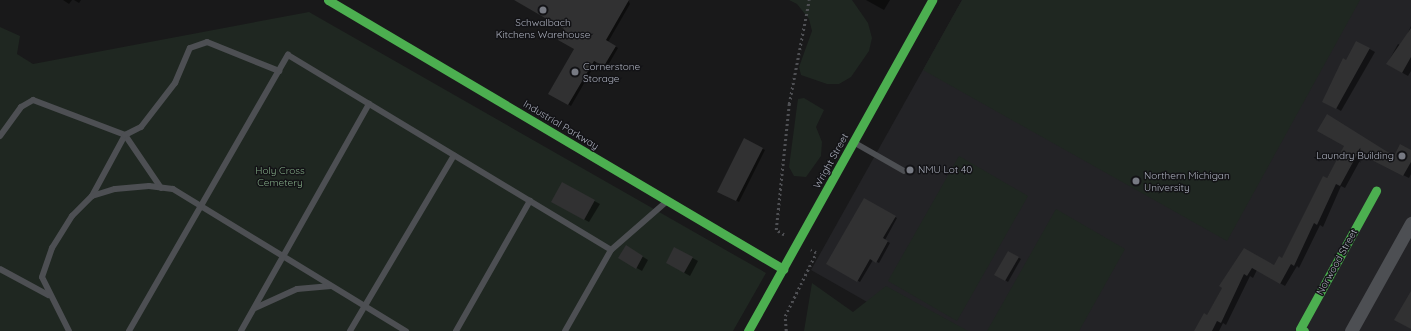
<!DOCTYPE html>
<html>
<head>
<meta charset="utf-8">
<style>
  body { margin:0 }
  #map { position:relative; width:1411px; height:331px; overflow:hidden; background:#19191a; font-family:Quicksand,sans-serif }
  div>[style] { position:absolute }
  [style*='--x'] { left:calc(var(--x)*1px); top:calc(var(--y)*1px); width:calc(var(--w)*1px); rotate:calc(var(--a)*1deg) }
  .built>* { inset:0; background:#232326 }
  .green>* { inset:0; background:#1f2721 }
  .shadow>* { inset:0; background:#0007 }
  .building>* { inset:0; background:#313132 }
  .path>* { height:2.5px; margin-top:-1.25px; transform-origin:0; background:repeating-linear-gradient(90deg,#4f5054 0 2px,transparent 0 5px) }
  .lane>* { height:6px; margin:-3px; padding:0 3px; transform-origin:3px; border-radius:3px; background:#4d4f53 }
  .street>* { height:13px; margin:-6.5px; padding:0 6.5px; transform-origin:6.5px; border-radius:6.5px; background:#4d4f53 }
  .fast>* { height:9px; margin:-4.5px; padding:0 4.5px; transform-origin:4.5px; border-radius:4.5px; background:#4caf50 }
  .dots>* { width:11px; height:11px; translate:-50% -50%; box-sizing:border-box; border:2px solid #131316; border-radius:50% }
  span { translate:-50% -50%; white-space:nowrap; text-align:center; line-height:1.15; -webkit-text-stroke:3px #131316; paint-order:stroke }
  .poi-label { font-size:10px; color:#aaaebb }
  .left { translate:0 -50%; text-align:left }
  .right { translate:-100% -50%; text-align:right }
  .street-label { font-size:10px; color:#aaaebb }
  .park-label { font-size:10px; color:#80a784 }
</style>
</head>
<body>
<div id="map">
  <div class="built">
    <i style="clip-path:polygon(962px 0,1411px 0,1411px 331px,918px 331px,811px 270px)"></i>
  </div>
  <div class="green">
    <i style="clip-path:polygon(789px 0,852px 0,868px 23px,872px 38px,869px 51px,851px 77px,839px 84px,827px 84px,801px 75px,799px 67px,812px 31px,809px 19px,797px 4px)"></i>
    <i style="clip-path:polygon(962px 0,1360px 0,1227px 241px,923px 70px)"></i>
    <i style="clip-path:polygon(309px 12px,766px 273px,733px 331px,0 331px,0 27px,20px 36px,17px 54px,33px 64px)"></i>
    <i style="clip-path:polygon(804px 98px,824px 110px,816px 127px,822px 142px,821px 156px,806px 177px,794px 176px,789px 167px,797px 106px,798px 99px)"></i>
    <i style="clip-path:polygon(959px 156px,1028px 196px,957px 321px,888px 281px)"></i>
    <i style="clip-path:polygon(1056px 209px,1125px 249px,1079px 331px,987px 331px)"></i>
    <i style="clip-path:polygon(812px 283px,853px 312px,886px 286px,968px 331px,804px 331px)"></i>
  </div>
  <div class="shadow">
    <i style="clip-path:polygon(63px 0,72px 0,69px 4px)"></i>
    <i style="clip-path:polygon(74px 0,81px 0,79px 3px)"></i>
    <i style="clip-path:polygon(516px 0,628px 0,630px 4px,608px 42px,618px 48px,607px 67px,597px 61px,571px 106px,549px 93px,575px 49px,565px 29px)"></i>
    <i style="clip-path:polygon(866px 0,890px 0,884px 10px)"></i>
    <i style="clip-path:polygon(1411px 26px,1411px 71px,1408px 76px,1387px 64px,1398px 44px,1402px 46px)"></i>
    <i style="clip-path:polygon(1357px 42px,1375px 52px,1341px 111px,1324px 101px)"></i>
    <i style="clip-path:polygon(744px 140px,765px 150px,739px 202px,718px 191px)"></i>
    <i style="clip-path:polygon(1345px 146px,1394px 157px,1411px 151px,1411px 174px,1409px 178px,1363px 155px,1345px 188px,1341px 186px,1323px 227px,1320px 225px,1299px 268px,1297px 266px,1285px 286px,1257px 270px,1253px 278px,1250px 276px,1226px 325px,1223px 323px,1219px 331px,1195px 331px,1207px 316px,1244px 249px,1275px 266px,1282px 259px)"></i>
    <i style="clip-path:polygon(563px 184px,600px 204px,589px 222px,553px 202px)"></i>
    <i style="clip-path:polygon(864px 199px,897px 218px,885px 240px,890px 243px,879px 263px,873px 260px,860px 282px,827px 264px)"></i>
    <i style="clip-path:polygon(626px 246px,648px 260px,642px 271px,619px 258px)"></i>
    <i style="clip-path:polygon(675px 248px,698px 261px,690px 276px,667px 263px)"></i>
    <i style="clip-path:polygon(1009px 252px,1021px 259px,1008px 282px,996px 274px)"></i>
  </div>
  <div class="building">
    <i style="clip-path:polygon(514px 0,629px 0,606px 40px,616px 46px,604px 66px,594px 61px,568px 105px,548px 94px,574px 49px,558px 40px,564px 29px)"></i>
    <i style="clip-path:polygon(1411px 28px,1411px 57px,1402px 73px,1386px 64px)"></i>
    <i style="clip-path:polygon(1356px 41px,1370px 48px,1336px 109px,1322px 102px,1343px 58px,1346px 60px)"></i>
    <i style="clip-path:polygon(1327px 114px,1394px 156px,1400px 144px,1411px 150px,1411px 162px,1403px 176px,1358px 153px,1340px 186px,1336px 184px,1317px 225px,1314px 223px,1294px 266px,1291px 264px,1280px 284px,1252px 268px,1247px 276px,1244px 274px,1221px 323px,1217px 321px,1212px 331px,1194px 331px,1204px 313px,1207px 315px,1222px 288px,1219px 286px,1244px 248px,1274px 265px,1279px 256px,1282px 258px,1323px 176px,1327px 178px,1344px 146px,1317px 131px)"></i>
    <i style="clip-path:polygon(744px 138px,763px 148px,736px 201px,717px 192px)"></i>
    <i style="clip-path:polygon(562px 182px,595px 200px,584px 220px,551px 202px)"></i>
    <i style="clip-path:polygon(864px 198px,896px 216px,883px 238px,888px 241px,876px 263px,870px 259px,857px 282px,826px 264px)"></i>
    <i style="clip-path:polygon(626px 245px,643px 256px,636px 269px,618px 258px)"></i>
    <i style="clip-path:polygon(674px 247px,693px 257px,684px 273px,666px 263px)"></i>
    <i style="clip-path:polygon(1008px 251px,1019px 257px,1005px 281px,994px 275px)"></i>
    <i style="clip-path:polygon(1411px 291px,1411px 329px,1394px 320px)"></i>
  </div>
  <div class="path">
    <i style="--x:784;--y:235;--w:9;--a:-148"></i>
    <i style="--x:776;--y:230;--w:127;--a:-84.1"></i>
    <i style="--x:789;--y:104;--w:106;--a:-79.1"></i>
    <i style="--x:786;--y:331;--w:15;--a:-94"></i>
    <i style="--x:785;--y:316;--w:70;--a:-63.8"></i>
    <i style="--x:816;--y:253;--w:6;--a:-149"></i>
  </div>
  <div class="lane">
    <i style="--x:0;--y:136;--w:36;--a:-54"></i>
    <i style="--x:21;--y:107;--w:14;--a:-30"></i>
    <i style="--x:33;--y:100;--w:98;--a:20.8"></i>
    <i style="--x:125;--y:135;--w:64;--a:55.8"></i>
    <i style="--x:855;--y:143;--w:56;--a:29.7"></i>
    <i style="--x:92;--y:196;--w:69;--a:-61.6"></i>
    <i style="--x:125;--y:135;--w:18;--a:-27"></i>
    <i style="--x:141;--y:127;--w:56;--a:-52.3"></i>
    <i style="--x:175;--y:83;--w:38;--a:-67"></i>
    <i style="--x:190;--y:48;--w:18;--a:-19"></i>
    <i style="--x:207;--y:42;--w:78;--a:21.9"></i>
    <i style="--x:611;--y:250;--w:73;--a:-41.1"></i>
    <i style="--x:0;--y:269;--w:55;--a:28.4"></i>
    <i style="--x:255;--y:308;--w:46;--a:-24.3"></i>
    <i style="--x:297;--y:289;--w:34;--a:-5"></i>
    <i style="--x:69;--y:331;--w:60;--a:-116.6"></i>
    <i style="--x:42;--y:277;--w:31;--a:-71"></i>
    <i style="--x:52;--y:248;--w:38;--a:-58"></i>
    <i style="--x:72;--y:216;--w:28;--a:-45"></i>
    <i style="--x:92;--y:196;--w:24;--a:-17"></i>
    <i style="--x:115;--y:189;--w:34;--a:-5"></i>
    <i style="--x:149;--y:186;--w:24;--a:7"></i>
    <i style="--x:173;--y:189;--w:273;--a:31.4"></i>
    <i style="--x:129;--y:331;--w:319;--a:-60.1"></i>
    <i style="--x:288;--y:55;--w:377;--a:31.1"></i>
    <i style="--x:611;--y:250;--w:93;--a:119.6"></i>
    <i style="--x:241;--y:331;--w:261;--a:-60.6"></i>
    <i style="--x:350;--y:331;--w:204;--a:-59.4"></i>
    <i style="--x:456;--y:331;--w:150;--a:-60.4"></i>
  </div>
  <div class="street">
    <i style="--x:1351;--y:331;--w:124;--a:-60.9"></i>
  </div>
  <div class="fast">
    <i style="--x:328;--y:0;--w:529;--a:30.59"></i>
    <i style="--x:748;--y:331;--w:379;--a:-60.9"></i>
    <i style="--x:1304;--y:331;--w:4;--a:-153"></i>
    <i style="--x:1300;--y:329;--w:158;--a:-61.2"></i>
  </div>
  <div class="dots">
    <i style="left:543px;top:10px;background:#777a83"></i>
    <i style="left:575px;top:72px;background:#777a83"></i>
    <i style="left:1402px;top:156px;background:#777a83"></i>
    <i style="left:910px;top:170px;background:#777a83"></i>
    <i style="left:1136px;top:181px;background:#777a83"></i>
  </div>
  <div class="poi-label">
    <span style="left:543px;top:28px">Schwalbach<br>Kitchens Warehouse</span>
    <span class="left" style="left:583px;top:72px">Cornerstone<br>Storage</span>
    <span class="right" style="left:1394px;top:156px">Laundry Building</span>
    <span class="left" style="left:918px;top:170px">NMU Lot 40</span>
    <span class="left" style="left:1144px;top:181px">Northern Michigan<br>University</span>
  </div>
  <div class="street-label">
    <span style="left:561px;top:125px;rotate:31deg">Industrial Parkway</span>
    <span style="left:831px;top:161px;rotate:-61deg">Wright Street</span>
    <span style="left:1337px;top:262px;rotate:-61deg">Norwood Street</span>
  </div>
  <div class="park-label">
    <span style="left:280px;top:176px">Holy Cross<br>Cemetery</span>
  </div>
</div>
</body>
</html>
